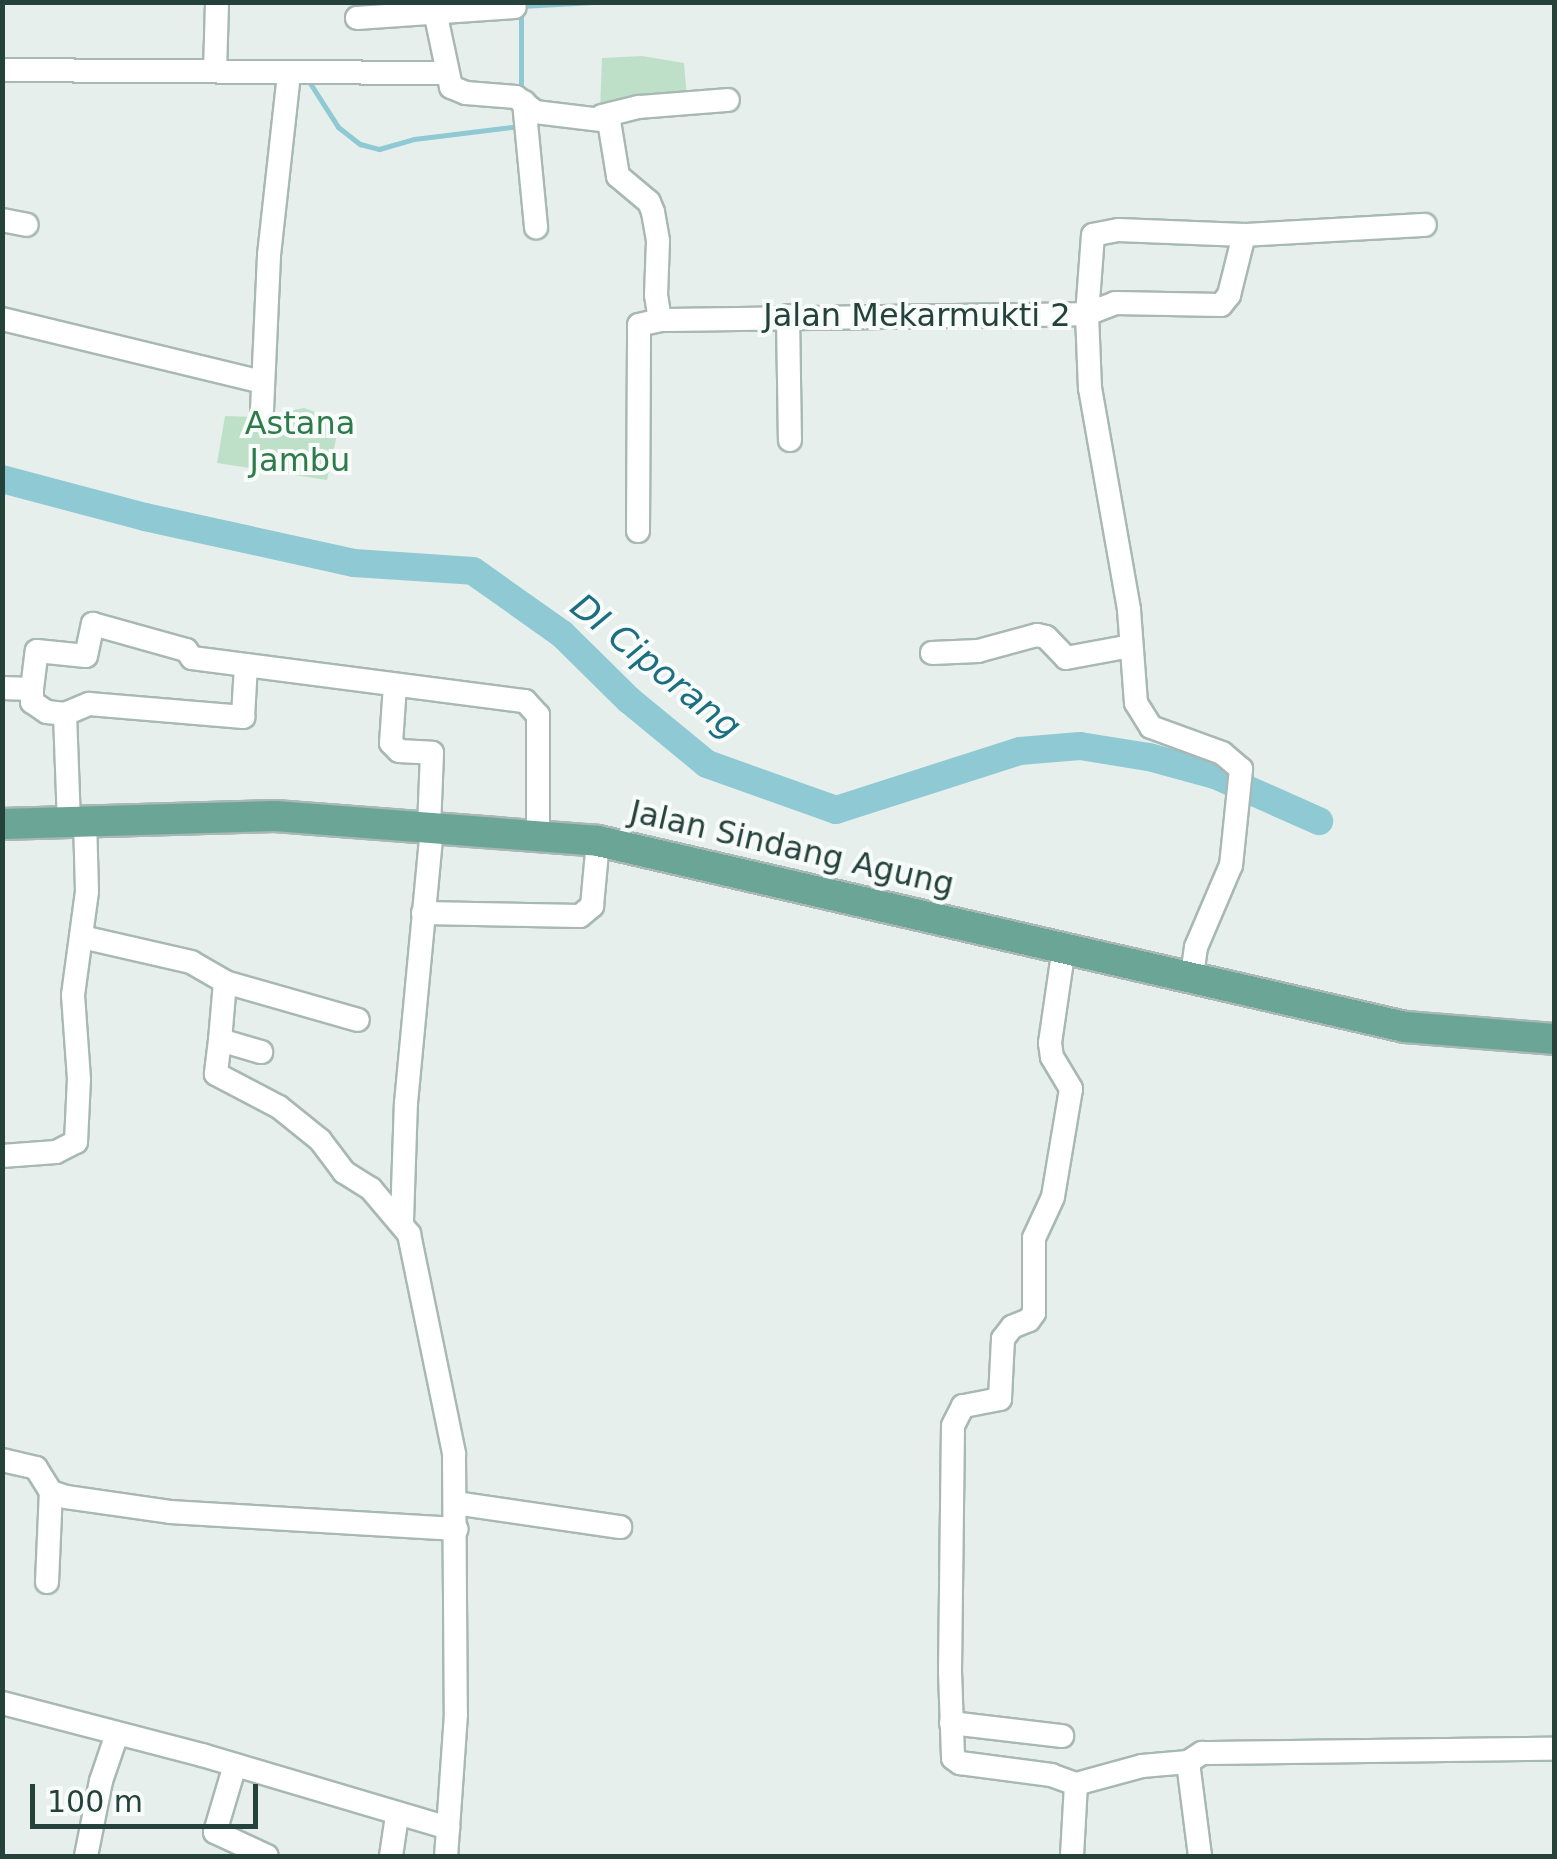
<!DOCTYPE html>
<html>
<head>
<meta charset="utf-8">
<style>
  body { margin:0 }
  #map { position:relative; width:1557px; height:1859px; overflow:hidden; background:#e6efeb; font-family:"DejaVu Sans",sans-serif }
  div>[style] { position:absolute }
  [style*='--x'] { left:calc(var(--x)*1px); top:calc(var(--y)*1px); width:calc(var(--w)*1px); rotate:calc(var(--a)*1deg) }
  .green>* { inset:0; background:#bfe0c8 }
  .stream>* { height:5px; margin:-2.5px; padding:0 2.5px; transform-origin:2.5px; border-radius:2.5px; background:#8ec9d4 }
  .river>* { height:28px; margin:-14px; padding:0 14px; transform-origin:14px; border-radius:14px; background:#8ec9d4 }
  .roads { filter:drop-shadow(2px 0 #a8b8b2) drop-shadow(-2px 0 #a8b8b2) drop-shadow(0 2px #a8b8b2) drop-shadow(0 -2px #a8b8b2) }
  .minor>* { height:22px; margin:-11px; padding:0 11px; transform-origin:11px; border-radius:11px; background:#fff }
  .major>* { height:30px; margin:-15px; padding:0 15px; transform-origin:15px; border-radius:15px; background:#6aa596 }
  span { translate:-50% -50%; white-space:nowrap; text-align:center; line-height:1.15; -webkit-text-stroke:8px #f7fbf9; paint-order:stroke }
  .street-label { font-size:32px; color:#24423a }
  .park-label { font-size:32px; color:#2d7a4b }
  .water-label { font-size:35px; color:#1c6f80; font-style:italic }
  .frame { position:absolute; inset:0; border:5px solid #24423a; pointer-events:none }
  .scale { position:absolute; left:30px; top:1784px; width:228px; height:45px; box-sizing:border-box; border:5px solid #24423a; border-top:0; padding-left:12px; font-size:30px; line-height:35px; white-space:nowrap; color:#24423a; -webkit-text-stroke:8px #f7fbf9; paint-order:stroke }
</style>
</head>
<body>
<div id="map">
  <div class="green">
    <i style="clip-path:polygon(642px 56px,684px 63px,687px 99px,600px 113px,602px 58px)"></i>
    <i style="clip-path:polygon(304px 408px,340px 421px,327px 480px,217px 463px,225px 416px,260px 417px)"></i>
  </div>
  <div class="stream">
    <i style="--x:308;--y:80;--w:56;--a:57.4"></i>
    <i style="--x:338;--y:127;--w:28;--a:38"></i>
    <i style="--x:360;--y:144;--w:20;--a:15"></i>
    <i style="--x:379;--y:149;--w:36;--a:-16"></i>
    <i style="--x:414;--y:139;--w:107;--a:-7"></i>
    <i style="--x:521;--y:90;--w:84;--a:-90"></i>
    <i style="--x:521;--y:6;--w:72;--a:-3.2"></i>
  </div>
  <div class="river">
    <i style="--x:2;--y:479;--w:148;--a:14.9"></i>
    <i style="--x:145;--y:517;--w:214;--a:12.4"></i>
    <i style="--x:354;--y:563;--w:119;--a:3.8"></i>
    <i style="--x:473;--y:571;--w:109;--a:35.3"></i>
    <i style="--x:562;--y:634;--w:94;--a:44.6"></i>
    <i style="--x:629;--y:700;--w:101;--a:39.4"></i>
    <i style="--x:707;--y:764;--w:137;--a:19.6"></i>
    <i style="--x:836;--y:810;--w:193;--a:-17.8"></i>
    <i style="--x:1020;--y:751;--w:60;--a:-4.8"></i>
    <i style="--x:1080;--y:746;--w:70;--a:9.1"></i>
    <i style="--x:1149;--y:757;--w:68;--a:15.3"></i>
    <i style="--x:1215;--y:775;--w:114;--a:23.9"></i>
  </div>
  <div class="roads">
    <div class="minor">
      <i style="--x:433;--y:2;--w:87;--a:78"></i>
      <i style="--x:451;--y:87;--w:16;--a:22"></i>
      <i style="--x:466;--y:93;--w:50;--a:4.6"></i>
      <i style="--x:516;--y:97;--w:24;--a:38"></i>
      <i style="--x:535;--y:112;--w:75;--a:6.9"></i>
      <i style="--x:609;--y:121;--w:56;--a:80.7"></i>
      <i style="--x:618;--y:176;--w:40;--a:40"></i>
      <i style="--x:649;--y:202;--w:11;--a:68"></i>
      <i style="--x:653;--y:212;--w:29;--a:80"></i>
      <i style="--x:658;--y:241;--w:54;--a:92.1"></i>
      <i style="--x:656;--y:295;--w:25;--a:81"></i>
      <i style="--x:660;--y:320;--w:427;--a:-0.8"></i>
      <i style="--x:1087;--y:314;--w:74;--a:87.7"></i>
      <i style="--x:1090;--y:388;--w:225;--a:80"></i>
      <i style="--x:1129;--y:610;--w:93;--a:85.7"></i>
      <i style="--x:1136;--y:703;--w:28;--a:58"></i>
      <i style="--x:1151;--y:727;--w:76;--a:20.1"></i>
      <i style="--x:1222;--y:753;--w:25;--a:40"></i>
      <i style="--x:1241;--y:769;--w:97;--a:95.9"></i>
      <i style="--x:1231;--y:865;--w:89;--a:113.1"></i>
      <i style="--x:1196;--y:947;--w:30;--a:98"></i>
      <i style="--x:357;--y:18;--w:158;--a:-4"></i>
      <i style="--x:2;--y:70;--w:444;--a:0.4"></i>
      <i style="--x:215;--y:71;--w:69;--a:-88.3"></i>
      <i style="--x:524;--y:102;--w:126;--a:84.5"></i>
      <i style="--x:602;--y:116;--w:38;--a:-14"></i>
      <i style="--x:639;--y:107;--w:89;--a:-4.5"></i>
      <i style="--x:2;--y:220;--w:25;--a:11"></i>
      <i style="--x:1244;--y:235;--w:126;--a:-177.7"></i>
      <i style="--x:1118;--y:230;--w:25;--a:169"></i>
      <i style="--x:1093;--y:235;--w:79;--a:94.3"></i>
      <i style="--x:1087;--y:314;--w:30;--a:-21"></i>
      <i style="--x:1115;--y:303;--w:106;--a:1.1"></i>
      <i style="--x:1221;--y:305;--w:13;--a:-51"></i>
      <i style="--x:1229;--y:295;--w:62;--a:-76"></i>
      <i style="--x:1244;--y:235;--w:181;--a:-3.2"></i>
      <i style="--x:788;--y:316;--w:124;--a:89.1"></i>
      <i style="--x:2;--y:319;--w:268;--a:13.6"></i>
      <i style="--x:262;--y:410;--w:155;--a:-87.4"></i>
      <i style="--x:269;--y:255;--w:183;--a:-83.7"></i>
      <i style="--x:638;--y:531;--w:206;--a:-89.7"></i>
      <i style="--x:639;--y:325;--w:22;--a:-13"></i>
      <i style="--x:932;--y:653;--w:46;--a:-2.5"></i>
      <i style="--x:978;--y:651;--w:61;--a:-15.2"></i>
      <i style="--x:1037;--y:635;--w:9;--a:13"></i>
      <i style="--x:1046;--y:637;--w:29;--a:46"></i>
      <i style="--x:1066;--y:658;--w:66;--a:-10.5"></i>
      <i style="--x:395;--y:685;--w:58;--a:93.9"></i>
      <i style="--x:391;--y:743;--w:11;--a:45"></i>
      <i style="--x:399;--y:751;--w:33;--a:3"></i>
      <i style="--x:432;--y:753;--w:74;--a:92.3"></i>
      <i style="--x:2;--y:688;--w:30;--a:2"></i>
      <i style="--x:32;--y:689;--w:13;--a:90"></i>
      <i style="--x:32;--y:702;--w:18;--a:34"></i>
      <i style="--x:47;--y:712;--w:18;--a:6"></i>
      <i style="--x:65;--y:714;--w:108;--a:87.9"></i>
      <i style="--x:32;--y:689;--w:38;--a:-83"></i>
      <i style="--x:37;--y:651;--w:49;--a:5.8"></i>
      <i style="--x:86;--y:656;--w:33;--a:-78"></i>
      <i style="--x:93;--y:624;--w:97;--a:15.6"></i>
      <i style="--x:186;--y:650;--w:10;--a:53"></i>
      <i style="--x:192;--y:658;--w:336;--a:7.4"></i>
      <i style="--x:525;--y:701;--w:19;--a:47"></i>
      <i style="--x:538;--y:715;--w:121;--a:90"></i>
      <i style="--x:65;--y:714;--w:26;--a:-23"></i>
      <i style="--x:89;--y:704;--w:155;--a:4.8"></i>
      <i style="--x:243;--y:717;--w:52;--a:-86.7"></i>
      <i style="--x:423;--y:913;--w:157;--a:1.1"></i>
      <i style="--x:580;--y:916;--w:16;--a:-40"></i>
      <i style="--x:592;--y:906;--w:65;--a:-84.7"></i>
      <i style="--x:82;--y:937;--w:112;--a:12.9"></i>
      <i style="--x:191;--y:962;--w:39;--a:30"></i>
      <i style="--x:225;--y:982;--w:138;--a:15.9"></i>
      <i style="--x:1064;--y:947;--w:97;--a:98.3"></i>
      <i style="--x:1050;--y:1043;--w:14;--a:82"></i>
      <i style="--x:1052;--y:1057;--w:37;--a:59"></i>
      <i style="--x:1071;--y:1089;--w:109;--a:99.5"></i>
      <i style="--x:1053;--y:1197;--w:45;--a:114.9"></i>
      <i style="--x:1034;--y:1238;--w:75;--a:90"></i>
      <i style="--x:1034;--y:1313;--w:9;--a:126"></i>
      <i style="--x:1029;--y:1320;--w:18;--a:158"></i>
      <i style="--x:1012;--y:1327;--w:15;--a:127"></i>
      <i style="--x:1003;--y:1339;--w:60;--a:92.9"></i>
      <i style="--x:1000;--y:1399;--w:38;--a:169"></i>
      <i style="--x:963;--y:1406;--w:22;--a:117"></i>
      <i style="--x:953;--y:1426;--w:245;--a:90.7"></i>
      <i style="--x:950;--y:1671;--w:87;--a:88"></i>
      <i style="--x:953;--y:1758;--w:9;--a:36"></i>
      <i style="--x:960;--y:1763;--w:92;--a:7.5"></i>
      <i style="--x:1051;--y:1775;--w:27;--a:20"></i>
      <i style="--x:1076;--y:1784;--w:72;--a:93.2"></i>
      <i style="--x:225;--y:982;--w:58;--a:94.9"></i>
      <i style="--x:220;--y:1040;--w:43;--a:16.3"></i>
      <i style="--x:220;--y:1040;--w:34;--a:97"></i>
      <i style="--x:216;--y:1074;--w:71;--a:27.6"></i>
      <i style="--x:279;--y:1107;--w:53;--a:38.8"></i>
      <i style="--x:320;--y:1140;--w:40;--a:53"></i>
      <i style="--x:344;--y:1172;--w:32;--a:32"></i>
      <i style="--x:371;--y:1189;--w:59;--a:49.8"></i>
      <i style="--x:409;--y:1234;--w:225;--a:78.4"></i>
      <i style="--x:454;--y:1454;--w:260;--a:89.6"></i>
      <i style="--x:456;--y:1714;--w:142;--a:94"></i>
      <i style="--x:2;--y:1156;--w:54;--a:-4.2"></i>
      <i style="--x:56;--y:1152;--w:22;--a:-27"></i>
      <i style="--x:76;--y:1142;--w:63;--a:-87.3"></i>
      <i style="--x:79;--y:1079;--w:84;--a:-94.1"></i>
      <i style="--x:73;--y:995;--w:105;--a:-82.3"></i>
      <i style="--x:87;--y:891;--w:70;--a:-91.6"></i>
      <i style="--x:402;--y:1221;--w:118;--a:-88.1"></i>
      <i style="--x:406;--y:1103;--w:277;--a:-84.6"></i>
      <i style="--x:2;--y:1460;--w:35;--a:13"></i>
      <i style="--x:36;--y:1468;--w:28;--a:58"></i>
      <i style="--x:51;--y:1492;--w:16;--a:18"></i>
      <i style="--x:66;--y:1497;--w:105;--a:8.2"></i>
      <i style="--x:170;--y:1512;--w:287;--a:3.4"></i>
      <i style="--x:455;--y:1503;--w:167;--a:8.3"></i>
      <i style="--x:47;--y:1582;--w:90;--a:-87.5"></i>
      <i style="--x:2;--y:1703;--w:207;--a:14.6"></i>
      <i style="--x:202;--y:1755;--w:257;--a:16.5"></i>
      <i style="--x:951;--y:1723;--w:112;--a:6.7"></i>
      <i style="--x:235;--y:1765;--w:70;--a:106.6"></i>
      <i style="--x:215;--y:1832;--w:57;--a:24.8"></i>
      <i style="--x:1076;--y:1784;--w:68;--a:-15.3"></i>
      <i style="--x:1142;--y:1766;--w:46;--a:-5"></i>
      <i style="--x:86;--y:1856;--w:76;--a:-78.7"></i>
      <i style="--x:101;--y:1781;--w:50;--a:-71.2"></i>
      <i style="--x:391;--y:1856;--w:40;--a:-81.5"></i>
      <i style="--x:1200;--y:1856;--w:95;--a:-97.3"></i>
      <i style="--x:1188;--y:1762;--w:17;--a:-33"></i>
      <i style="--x:1202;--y:1753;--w:352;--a:-0.7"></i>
    </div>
    <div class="major">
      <i style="--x:2;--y:824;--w:273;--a:-1.7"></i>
      <i style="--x:275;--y:816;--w:324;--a:4.4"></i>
      <i style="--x:598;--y:841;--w:828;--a:12.98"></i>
      <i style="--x:1405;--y:1027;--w:149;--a:4.6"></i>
    </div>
  </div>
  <div class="street-label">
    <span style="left:917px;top:315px">Jalan Mekarmukti 2</span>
    <span style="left:792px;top:848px;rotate:13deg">Jalan Sindang Agung</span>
  </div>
  <div class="park-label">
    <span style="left:300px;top:442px">Astana<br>Jambu</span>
  </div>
  <div class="water-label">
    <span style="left:656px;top:666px;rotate:39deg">DI Ciporang</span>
  </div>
  <div class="frame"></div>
  <div class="scale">100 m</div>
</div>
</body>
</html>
